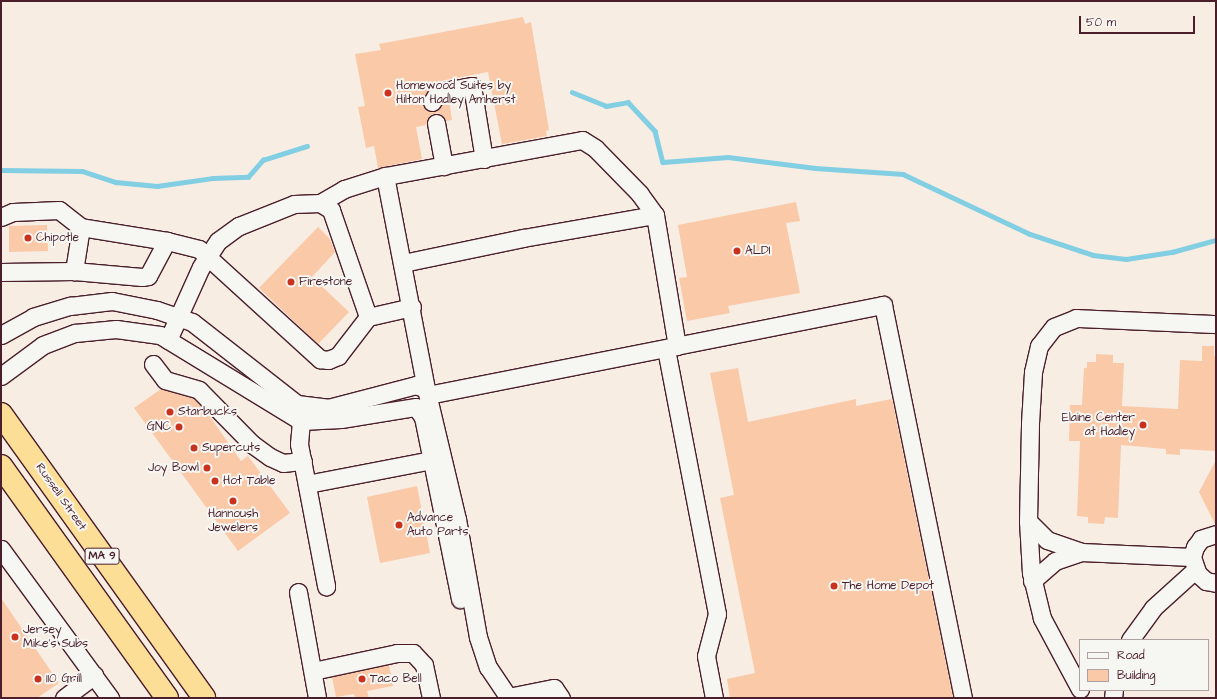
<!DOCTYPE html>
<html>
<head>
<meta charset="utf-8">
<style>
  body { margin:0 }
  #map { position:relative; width:1217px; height:699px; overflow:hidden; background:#f7ede3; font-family:"Architects Daughter",sans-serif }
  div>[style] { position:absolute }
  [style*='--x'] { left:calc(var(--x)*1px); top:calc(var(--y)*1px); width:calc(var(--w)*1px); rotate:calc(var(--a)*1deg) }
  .stream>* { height:4.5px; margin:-2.25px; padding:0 2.25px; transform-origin:2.25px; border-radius:2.25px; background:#82cee2 }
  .building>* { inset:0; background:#f9c9a8 }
  .roads { filter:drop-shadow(1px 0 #4a1f2b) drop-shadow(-1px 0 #4a1f2b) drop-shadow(0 1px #4a1f2b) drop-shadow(0 -1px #4a1f2b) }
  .minor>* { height:17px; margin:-8.5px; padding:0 8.5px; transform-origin:8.5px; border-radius:8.5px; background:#f6f6f2 }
  .highway>* { height:22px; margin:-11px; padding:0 11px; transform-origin:11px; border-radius:11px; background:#fdde96 }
  .dots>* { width:11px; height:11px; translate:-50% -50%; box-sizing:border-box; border:2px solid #f6f6f2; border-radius:50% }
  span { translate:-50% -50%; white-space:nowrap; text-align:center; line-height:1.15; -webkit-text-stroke:4px #f6f6f2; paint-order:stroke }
  .shield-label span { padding:1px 3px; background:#f6f6f2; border:1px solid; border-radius:3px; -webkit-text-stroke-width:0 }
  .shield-label { font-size:11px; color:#4a1f2b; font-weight:700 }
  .poi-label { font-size:12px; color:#4a1f2b }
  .left { translate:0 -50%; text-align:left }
  .right { translate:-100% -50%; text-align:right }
  .street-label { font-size:12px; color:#4a1f2b }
  .frame { position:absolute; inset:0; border:2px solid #4a1f2b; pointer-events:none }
  .legend { position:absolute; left:1079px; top:639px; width:130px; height:52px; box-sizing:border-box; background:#f6f6f2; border:1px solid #b1a0a2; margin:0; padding:5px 7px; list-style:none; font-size:12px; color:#4a1f2b }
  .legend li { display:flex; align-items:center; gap:8px; height:20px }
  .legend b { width:20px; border:1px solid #b1a0a2 }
  .scale { position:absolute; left:1079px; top:16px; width:116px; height:18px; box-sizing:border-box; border:2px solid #4a1f2b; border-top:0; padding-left:5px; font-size:12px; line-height:14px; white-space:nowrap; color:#4a1f2b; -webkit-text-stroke:3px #f6f6f2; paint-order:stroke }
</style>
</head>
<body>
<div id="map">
  <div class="stream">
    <i style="--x:572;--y:92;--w:37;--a:22"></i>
    <i style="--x:606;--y:106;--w:22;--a:-10"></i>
    <i style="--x:628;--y:102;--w:40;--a:47"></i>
    <i style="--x:655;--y:131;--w:32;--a:76"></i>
    <i style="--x:663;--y:162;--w:65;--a:-4.4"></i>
    <i style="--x:728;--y:157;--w:88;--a:7.2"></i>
    <i style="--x:815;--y:168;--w:88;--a:3.9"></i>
    <i style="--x:903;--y:174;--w:140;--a:25.3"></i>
    <i style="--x:1030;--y:234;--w:66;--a:18.4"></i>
    <i style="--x:1093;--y:255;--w:33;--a:7"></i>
    <i style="--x:1126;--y:259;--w:47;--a:-8.7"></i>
    <i style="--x:1172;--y:252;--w:46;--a:-15.3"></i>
    <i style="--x:1;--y:170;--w:81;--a:0.7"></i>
    <i style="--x:82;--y:171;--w:36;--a:18"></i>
    <i style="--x:116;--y:182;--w:41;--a:5.6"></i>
    <i style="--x:157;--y:186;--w:57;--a:-8.1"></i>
    <i style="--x:213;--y:178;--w:35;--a:-2"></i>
    <i style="--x:248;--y:177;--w:23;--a:-49"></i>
    <i style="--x:263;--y:160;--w:46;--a:-17.7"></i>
  </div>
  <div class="building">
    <i style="clip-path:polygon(523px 17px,525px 24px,531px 22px,549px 130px,546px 131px,547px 136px,502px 144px,488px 72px,445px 80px,432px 84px,422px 102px,427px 110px,432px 112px,449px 100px,452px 120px,446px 121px,439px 113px,430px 115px,426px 125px,416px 127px,422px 159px,378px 168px,374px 146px,366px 148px,358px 107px,365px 106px,355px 54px,381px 50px,379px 44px)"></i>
    <i style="clip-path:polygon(796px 202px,800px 221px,786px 223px,800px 293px,728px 306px,730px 313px,687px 321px,679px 278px,687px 277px,678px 225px)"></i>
    <i style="clip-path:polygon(47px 225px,48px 251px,9px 252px,9px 226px)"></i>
    <i style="clip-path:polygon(318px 227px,330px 239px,335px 252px,312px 277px,349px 312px,318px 344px,259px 288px)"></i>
    <i style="clip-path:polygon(1202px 346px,1214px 346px,1214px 356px,1216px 356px,1216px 451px,1180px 449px,1180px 455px,1166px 454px,1166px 449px,1121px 445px,1118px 518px,1105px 517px,1104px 524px,1088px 523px,1088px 517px,1077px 516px,1080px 441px,1069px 441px,1070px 405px,1082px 405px,1084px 368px,1087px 368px,1087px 362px,1096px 362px,1096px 354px,1113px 355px,1113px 363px,1124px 363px,1122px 406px,1178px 409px,1180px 360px,1202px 361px)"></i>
    <i style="clip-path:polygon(738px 368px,748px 422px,856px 399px,856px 406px,892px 399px,953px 698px,730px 698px,727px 679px,755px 673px,720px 498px,734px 495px,710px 373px)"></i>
    <i style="clip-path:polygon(161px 389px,194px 399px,206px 411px,241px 461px,248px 456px,290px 513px,238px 551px,134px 408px)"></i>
    <i style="clip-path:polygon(1216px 460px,1216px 524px,1215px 524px,1199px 492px)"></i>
    <i style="clip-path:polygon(417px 486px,430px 553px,380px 563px,367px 497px)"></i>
    <i style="clip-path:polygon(1px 598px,59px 683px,37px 698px,1px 698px)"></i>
    <i style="clip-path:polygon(389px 665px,393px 686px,367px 691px,369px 698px,355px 698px,354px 694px,336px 697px,332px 677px)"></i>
  </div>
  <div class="roads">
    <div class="minor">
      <i style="--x:432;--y:102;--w:12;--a:-59"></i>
      <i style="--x:438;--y:92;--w:35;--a:-10"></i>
      <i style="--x:472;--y:86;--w:74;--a:80.7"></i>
      <i style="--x:436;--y:123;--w:44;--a:79.5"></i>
      <i style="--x:320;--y:203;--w:28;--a:-30"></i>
      <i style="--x:344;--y:189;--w:43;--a:-17.6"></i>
      <i style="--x:655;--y:215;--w:133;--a:80.5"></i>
      <i style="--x:1;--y:217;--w:13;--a:-23"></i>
      <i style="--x:13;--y:212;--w:46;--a:-2.5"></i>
      <i style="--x:59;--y:210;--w:28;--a:38"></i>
      <i style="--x:167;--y:241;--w:87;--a:-170.8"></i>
      <i style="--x:81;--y:227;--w:45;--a:99"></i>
      <i style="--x:74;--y:271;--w:68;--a:5"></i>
      <i style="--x:142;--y:277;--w:6;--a:-9"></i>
      <i style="--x:148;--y:276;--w:40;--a:-62"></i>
      <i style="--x:167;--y:241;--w:33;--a:14"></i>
      <i style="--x:199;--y:249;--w:164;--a:42.3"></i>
      <i style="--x:320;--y:359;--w:8;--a:7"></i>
      <i style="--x:328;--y:360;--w:11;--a:-22"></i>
      <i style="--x:338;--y:356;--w:49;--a:-52.4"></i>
      <i style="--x:403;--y:263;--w:123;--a:-11.8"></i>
      <i style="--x:523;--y:238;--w:134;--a:-9.9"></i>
      <i style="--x:655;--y:215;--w:26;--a:-126"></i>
      <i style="--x:640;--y:194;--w:64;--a:-134.4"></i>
      <i style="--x:595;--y:148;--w:15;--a:-148"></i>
      <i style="--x:582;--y:140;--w:200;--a:169.6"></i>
      <i style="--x:385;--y:176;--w:217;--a:79.1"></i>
      <i style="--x:1;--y:272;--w:73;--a:-0.8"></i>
      <i style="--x:1;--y:335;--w:37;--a:-29"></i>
      <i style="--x:33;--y:317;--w:39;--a:-17"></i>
      <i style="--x:70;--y:306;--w:42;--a:-6.8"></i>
      <i style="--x:112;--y:301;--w:46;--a:11.3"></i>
      <i style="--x:157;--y:310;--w:37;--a:19"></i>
      <i style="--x:192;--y:322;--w:133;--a:38"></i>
      <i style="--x:297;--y:404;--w:31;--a:7"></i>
      <i style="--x:328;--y:408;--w:91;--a:-14.6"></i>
      <i style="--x:416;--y:385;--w:11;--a:22"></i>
      <i style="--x:426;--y:389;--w:134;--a:76.6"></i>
      <i style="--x:457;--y:519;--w:120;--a:79.9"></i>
      <i style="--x:478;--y:637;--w:32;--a:72"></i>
      <i style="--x:488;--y:667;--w:37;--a:56"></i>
      <i style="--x:168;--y:340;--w:80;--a:-65.7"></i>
      <i style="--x:201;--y:267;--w:31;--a:-57"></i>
      <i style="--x:218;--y:241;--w:26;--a:-36"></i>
      <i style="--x:239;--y:226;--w:59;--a:-21.8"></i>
      <i style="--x:294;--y:204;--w:26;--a:-2"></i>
      <i style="--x:320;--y:203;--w:13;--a:32"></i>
      <i style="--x:331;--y:210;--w:113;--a:70.9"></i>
      <i style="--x:368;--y:317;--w:45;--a:-12.8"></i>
      <i style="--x:666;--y:349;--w:270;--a:79.1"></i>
      <i style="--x:717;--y:614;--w:43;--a:104.7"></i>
      <i style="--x:706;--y:656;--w:43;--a:79.2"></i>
      <i style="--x:153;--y:364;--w:20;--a:53"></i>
      <i style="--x:165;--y:380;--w:35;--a:16"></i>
      <i style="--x:199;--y:390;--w:76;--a:45.5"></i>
      <i style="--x:252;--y:444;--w:22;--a:36"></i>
      <i style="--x:270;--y:457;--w:14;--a:25"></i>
      <i style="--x:283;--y:463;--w:20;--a:-6"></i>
      <i style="--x:1;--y:376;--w:52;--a:-36.4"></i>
      <i style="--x:43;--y:345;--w:34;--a:-21"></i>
      <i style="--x:75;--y:333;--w:41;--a:-5.6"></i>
      <i style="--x:116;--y:329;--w:44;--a:7.8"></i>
      <i style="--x:160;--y:335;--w:165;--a:31.4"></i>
      <i style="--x:301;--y:421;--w:40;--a:-2.9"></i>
      <i style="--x:341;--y:419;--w:76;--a:-9.1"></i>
      <i style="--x:416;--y:407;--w:12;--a:55"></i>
      <i style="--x:423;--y:417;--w:186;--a:78.5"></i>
      <i style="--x:428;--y:395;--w:464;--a:-11.2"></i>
      <i style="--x:883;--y:305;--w:401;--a:78.5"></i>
      <i style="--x:301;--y:421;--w:23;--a:95"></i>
      <i style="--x:299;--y:444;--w:145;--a:79.2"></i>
      <i style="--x:307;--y:484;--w:127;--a:-10.9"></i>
      <i style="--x:1028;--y:521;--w:27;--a:45"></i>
      <i style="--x:1047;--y:540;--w:36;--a:19"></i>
      <i style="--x:1081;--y:552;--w:111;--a:2.6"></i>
      <i style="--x:1216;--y:534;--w:16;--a:162"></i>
      <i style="--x:1201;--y:539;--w:10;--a:127"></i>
      <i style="--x:1195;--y:547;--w:10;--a:107"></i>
      <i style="--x:1192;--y:557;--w:18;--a:71"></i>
      <i style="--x:1198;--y:574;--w:11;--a:41"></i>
      <i style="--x:1206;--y:581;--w:10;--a:11"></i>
      <i style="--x:1;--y:549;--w:185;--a:53.8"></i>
      <i style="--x:1032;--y:581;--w:30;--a:-41"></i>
      <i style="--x:1055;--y:561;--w:28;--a:-19"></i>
      <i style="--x:298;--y:592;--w:108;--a:79.8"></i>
      <i style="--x:1130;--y:640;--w:39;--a:-54"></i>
      <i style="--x:1153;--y:608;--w:57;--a:-42.1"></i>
      <i style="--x:313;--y:671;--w:86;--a:-12.1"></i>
      <i style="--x:397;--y:653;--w:16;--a:0"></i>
      <i style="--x:413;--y:653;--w:16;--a:47"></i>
      <i style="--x:424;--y:665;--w:34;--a:78"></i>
      <i style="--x:1080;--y:689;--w:81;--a:-118.2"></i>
      <i style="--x:1042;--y:618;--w:46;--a:-103.7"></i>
      <i style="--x:1031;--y:573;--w:52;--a:-93.3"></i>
      <i style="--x:1028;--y:521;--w:98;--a:-88.8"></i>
      <i style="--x:1030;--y:423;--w:51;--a:-86.6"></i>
      <i style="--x:1033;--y:372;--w:27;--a:-77"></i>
      <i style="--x:1039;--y:346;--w:24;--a:-52"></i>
      <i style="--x:1054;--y:327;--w:24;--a:-22"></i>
      <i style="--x:1076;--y:318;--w:140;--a:2.5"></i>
      <i style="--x:508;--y:697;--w:47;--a:-11.1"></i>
      <i style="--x:554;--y:688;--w:12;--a:55"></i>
      <i style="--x:64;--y:698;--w:38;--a:-37"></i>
      <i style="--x:1113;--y:698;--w:8;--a:-83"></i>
    </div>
    <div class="highway">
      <i style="--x:1;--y:414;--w:349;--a:54.4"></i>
      <i style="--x:1;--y:466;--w:285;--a:54.4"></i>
    </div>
  </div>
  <div class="dots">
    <i style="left:388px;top:93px;background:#c8321e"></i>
    <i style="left:28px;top:238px;background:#c8321e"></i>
    <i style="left:737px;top:251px;background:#c8321e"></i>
    <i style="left:291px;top:282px;background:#c8321e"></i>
    <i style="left:170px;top:412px;background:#c8321e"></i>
    <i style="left:1143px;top:425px;background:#c8321e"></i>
    <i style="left:179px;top:427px;background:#c8321e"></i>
    <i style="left:194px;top:448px;background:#c8321e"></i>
    <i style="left:207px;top:468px;background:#c8321e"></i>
    <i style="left:215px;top:481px;background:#c8321e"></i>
    <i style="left:233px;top:501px;background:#c8321e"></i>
    <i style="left:399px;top:525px;background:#c8321e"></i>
    <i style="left:834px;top:586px;background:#c8321e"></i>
    <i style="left:15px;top:637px;background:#c8321e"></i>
    <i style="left:38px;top:679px;background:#c8321e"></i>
    <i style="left:362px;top:679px;background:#c8321e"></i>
  </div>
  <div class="shield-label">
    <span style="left:102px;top:556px">MA 9</span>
  </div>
  <div class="poi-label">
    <span class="left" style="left:396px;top:93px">Homewood Suites by<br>Hilton Hadley Amherst</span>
    <span class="left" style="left:36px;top:238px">Chipotle</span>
    <span class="left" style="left:745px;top:251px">ALDI</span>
    <span class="left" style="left:299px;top:282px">Firestone</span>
    <span class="left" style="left:178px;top:412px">Starbucks</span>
    <span class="right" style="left:1135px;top:425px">Elaine Center<br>at Hadley</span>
    <span class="right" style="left:171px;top:427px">GNC</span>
    <span class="left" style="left:202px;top:448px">Supercuts</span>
    <span class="right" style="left:199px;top:468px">Joy Bowl</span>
    <span class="left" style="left:223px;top:481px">Hot Table</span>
    <span style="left:233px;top:521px">Hannoush<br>Jewelers</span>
    <span class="left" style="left:407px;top:525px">Advance<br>Auto Parts</span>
    <span class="left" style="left:842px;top:586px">The Home Depot</span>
    <span class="left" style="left:23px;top:637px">Jersey<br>Mike's Subs</span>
    <span class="left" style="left:46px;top:679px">110 Grill</span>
    <span class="left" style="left:370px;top:679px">Taco Bell</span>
  </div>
  <div class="street-label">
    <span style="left:61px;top:497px;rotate:55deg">Russell Street</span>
  </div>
  <div class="frame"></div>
  <ul class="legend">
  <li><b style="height:5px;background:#f6f6f2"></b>Road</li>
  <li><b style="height:11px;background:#f9c9a8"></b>Building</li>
  </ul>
  <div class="scale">50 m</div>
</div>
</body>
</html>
